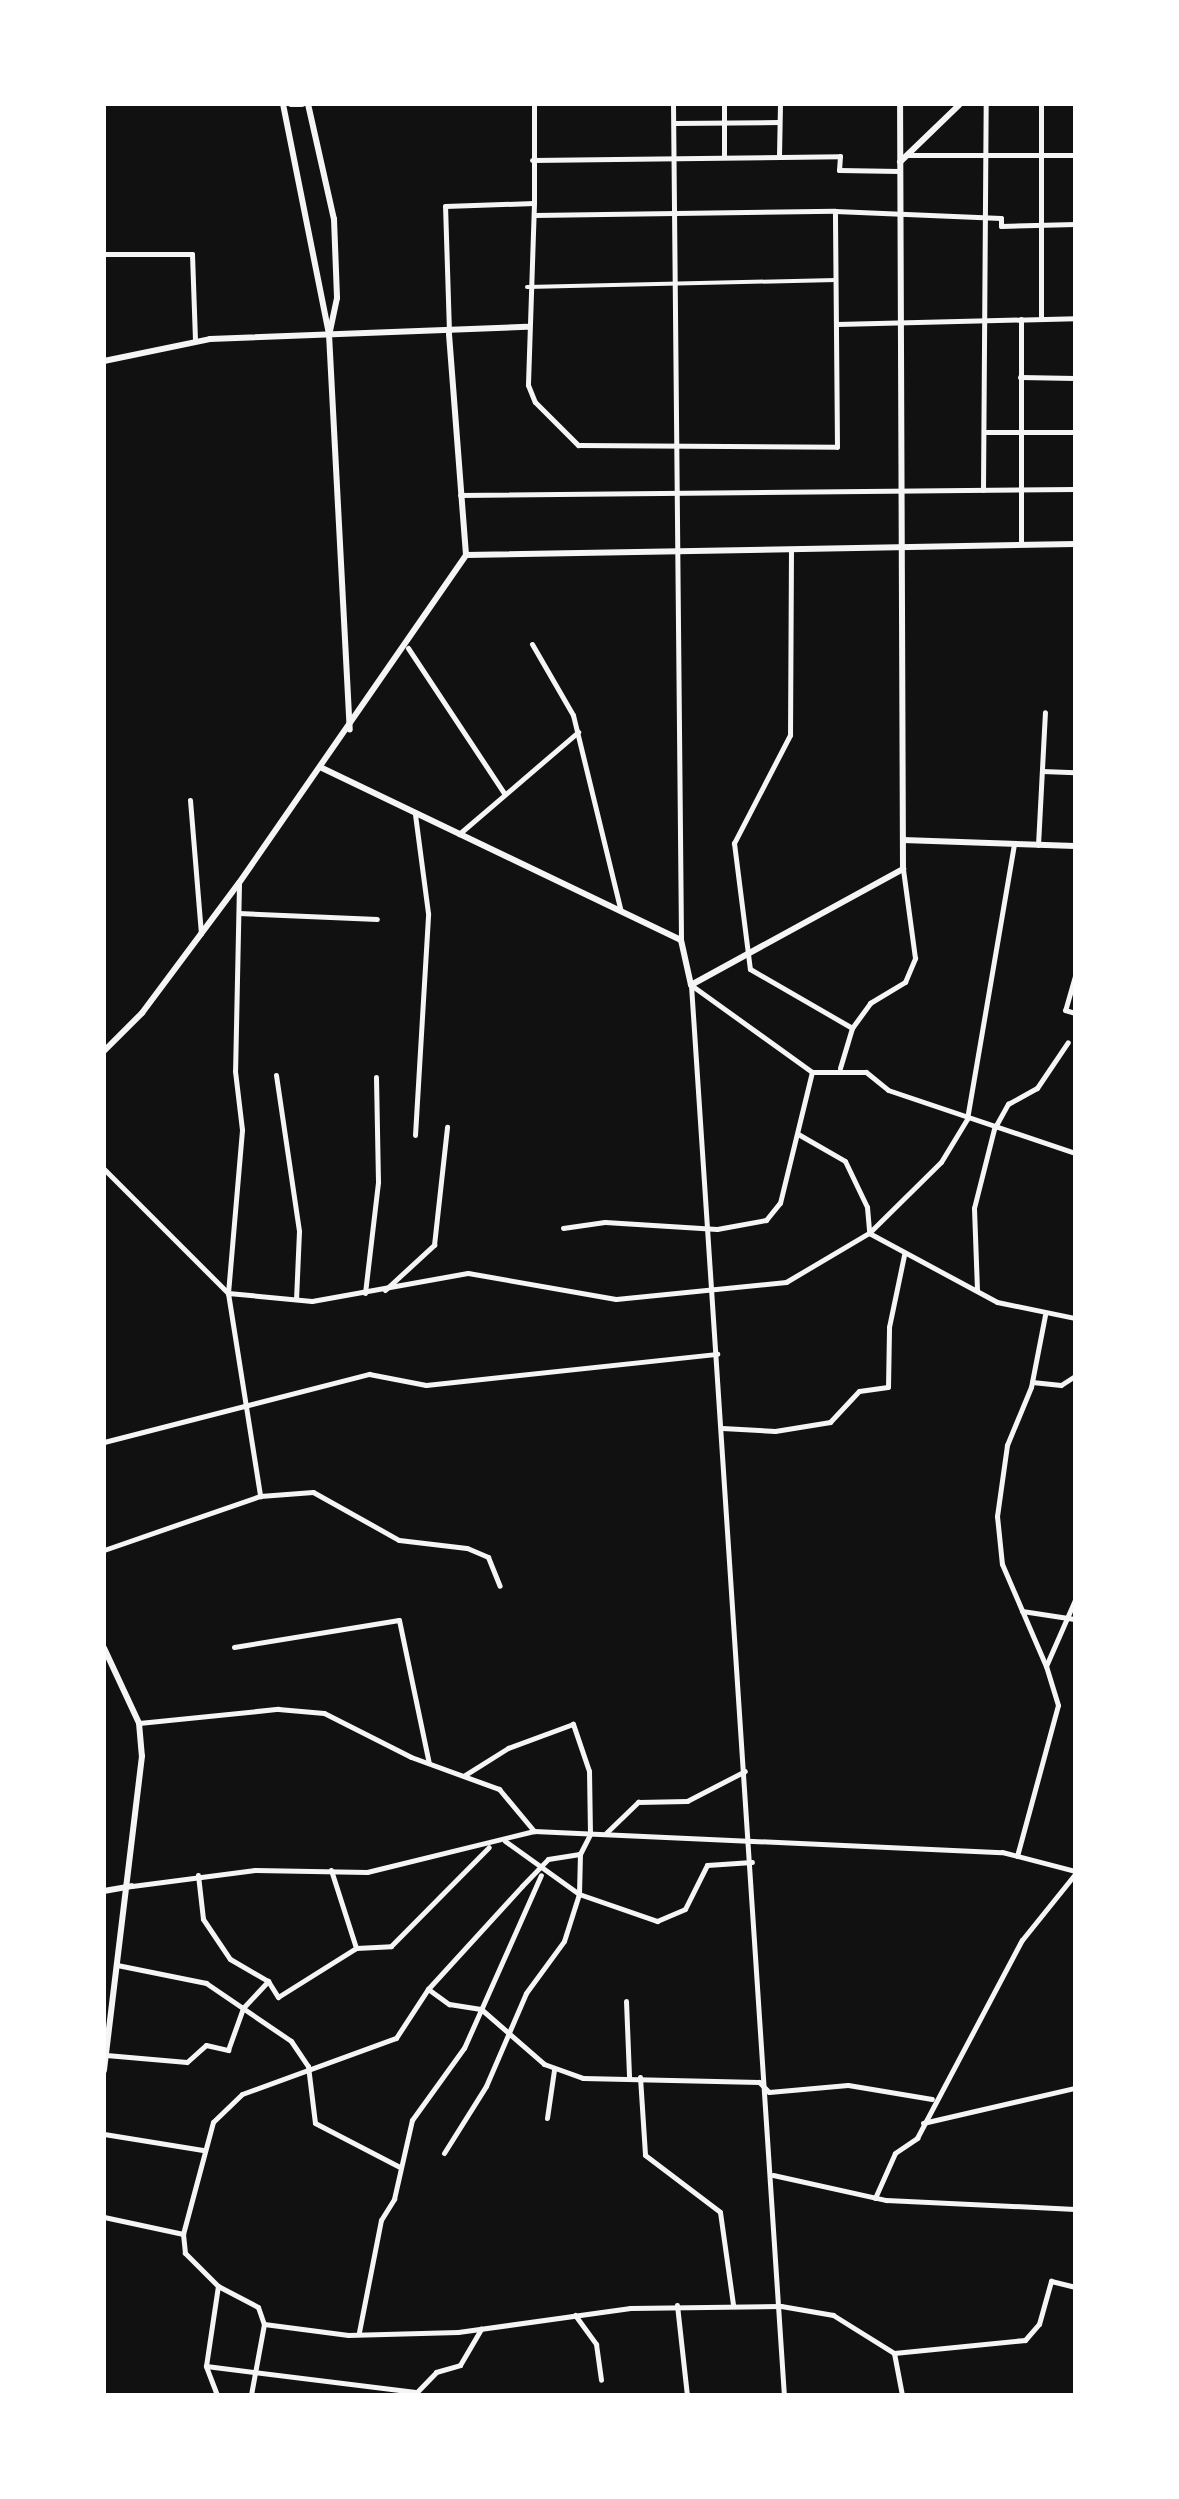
<!DOCTYPE html>
<html>
<head>
<meta charset="utf-8">
<style>
  body { margin:0 }
  #map { position:relative; width:1179px; height:2499px; overflow:hidden; background:#111; font-family:Signika,sans-serif }
  div>[style] { position:absolute }
  [style*='--x'] { left:calc(var(--x)*1px); top:calc(var(--y)*1px); width:calc(var(--w)*1px); rotate:calc(var(--a)*1deg) }
  .pedestrian>* { height:4px; margin:-2px; padding:0 2px; transform-origin:2px; border-radius:2px; background:#f5f5f5 }
  .minor>* { height:5px; margin:-2.5px; padding:0 2.5px; transform-origin:2.5px; border-radius:2.5px; background:#f5f5f5 }
  .tertiary>* { height:6px; margin:-3px; padding:0 3px; transform-origin:3px; border-radius:3px; background:#f5f5f5 }
  span { translate:-50% -50%; white-space:nowrap; text-align:center; line-height:1.15; -webkit-text-stroke:8px #fff; paint-order:stroke }
  .frame { position:absolute; inset:0; border:106px solid #fff; pointer-events:none }
</style>
</head>
<body>
<div id="map">
  <div class="pedestrian">
    <i style="--x:527;--y:287;--w:309;--a:-1.3"></i>
  </div>
  <div class="minor">
    <i style="--x:673;--y:104;--w:836;--a:89.45"></i>
    <i style="--x:724;--y:104;--w:53;--a:90"></i>
    <i style="--x:1041;--y:104;--w:213;--a:90"></i>
    <i style="--x:674;--y:123;--w:105;--a:-0.5"></i>
    <i style="--x:908;--y:155;--w:167;--a:0"></i>
    <i style="--x:779;--y:156;--w:52;--a:-88.9"></i>
    <i style="--x:532;--y:160;--w:308;--a:-0.7"></i>
    <i style="--x:840;--y:156;--w:14;--a:94"></i>
    <i style="--x:839;--y:170;--w:60;--a:1"></i>
    <i style="--x:534;--y:203;--w:182;--a:91.9"></i>
    <i style="--x:528;--y:385;--w:18;--a:68"></i>
    <i style="--x:535;--y:402;--w:61;--a:45"></i>
    <i style="--x:578;--y:445;--w:259;--a:0.4"></i>
    <i style="--x:837;--y:447;--w:236;--a:-90.5"></i>
    <i style="--x:835;--y:211;--w:166;--a:2.4"></i>
    <i style="--x:1001;--y:218;--w:8;--a:90"></i>
    <i style="--x:1001;--y:226;--w:74;--a:-1.5"></i>
    <i style="--x:534;--y:215;--w:301;--a:-0.8"></i>
    <i style="--x:104;--y:254;--w:88;--a:0"></i>
    <i style="--x:192;--y:254;--w:87;--a:88"></i>
    <i style="--x:837;--y:324;--w:238;--a:-1.4"></i>
    <i style="--x:449;--y:332;--w:126;--a:-91.8"></i>
    <i style="--x:445;--y:206;--w:89;--a:-1.9"></i>
    <i style="--x:534;--y:203;--w:99;--a:-90"></i>
    <i style="--x:1020;--y:377;--w:55;--a:1"></i>
    <i style="--x:984;--y:432;--w:91;--a:0"></i>
    <i style="--x:983;--y:490;--w:386;--a:-89.6"></i>
    <i style="--x:460;--y:495;--w:615;--a:-0.56"></i>
    <i style="--x:1021;--y:544;--w:225;--a:-90"></i>
    <i style="--x:791;--y:549;--w:186;--a:90.3"></i>
    <i style="--x:790;--y:735;--w:122;--a:117.4"></i>
    <i style="--x:734;--y:843;--w:127;--a:82.8"></i>
    <i style="--x:750;--y:969;--w:118;--a:30"></i>
    <i style="--x:852;--y:1028;--w:31;--a:-54"></i>
    <i style="--x:870;--y:1003;--w:41;--a:-31"></i>
    <i style="--x:905;--y:982;--w:26;--a:-67"></i>
    <i style="--x:915;--y:958;--w:90;--a:-97.7"></i>
    <i style="--x:532;--y:644;--w:82;--a:60"></i>
    <i style="--x:573;--y:715;--w:199;--a:76.3"></i>
    <i style="--x:408;--y:648;--w:174;--a:56.5"></i>
    <i style="--x:1075;--y:658;--w:43;--a:90"></i>
    <i style="--x:1042;--y:771;--w:33;--a:2"></i>
    <i style="--x:190;--y:800;--w:134;--a:85.3"></i>
    <i style="--x:459;--y:834;--w:157;--a:-40.6"></i>
    <i style="--x:1038;--y:845;--w:133;--a:-87"></i>
    <i style="--x:239;--y:884;--w:187;--a:91.2"></i>
    <i style="--x:235;--y:1071;--w:59;--a:83.2"></i>
    <i style="--x:242;--y:1130;--w:164;--a:94.9"></i>
    <i style="--x:228;--y:1293;--w:206;--a:81"></i>
    <i style="--x:260;--y:1496;--w:53;--a:-4.3"></i>
    <i style="--x:313;--y:1492;--w:98;--a:29.2"></i>
    <i style="--x:399;--y:1540;--w:68;--a:6.7"></i>
    <i style="--x:467;--y:1548;--w:23;--a:23"></i>
    <i style="--x:488;--y:1557;--w:31;--a:68"></i>
    <i style="--x:239;--y:913;--w:138;--a:2.5"></i>
    <i style="--x:1075;--y:976;--w:35;--a:106"></i>
    <i style="--x:1065;--y:1010;--w:10;--a:17"></i>
    <i style="--x:691;--y:985;--w:1413;--a:86.23"></i>
    <i style="--x:691;--y:985;--w:149;--a:35.7"></i>
    <i style="--x:812;--y:1072;--w:54;--a:0"></i>
    <i style="--x:866;--y:1072;--w:28;--a:39"></i>
    <i style="--x:888;--y:1090;--w:197;--a:18.6"></i>
    <i style="--x:840;--y:1068;--w:42;--a:-73.3"></i>
    <i style="--x:276;--y:1075;--w:158;--a:81.6"></i>
    <i style="--x:299;--y:1231;--w:68;--a:92.5"></i>
    <i style="--x:798;--y:1134;--w:54;--a:29.9"></i>
    <i style="--x:845;--y:1161;--w:51;--a:64.4"></i>
    <i style="--x:867;--y:1207;--w:25;--a:85"></i>
    <i style="--x:415;--y:1135;--w:222;--a:-86.6"></i>
    <i style="--x:428;--y:913;--w:100;--a:-97.5"></i>
    <i style="--x:104;--y:1169;--w:175;--a:45"></i>
    <i style="--x:228;--y:1293;--w:84;--a:5.4"></i>
    <i style="--x:312;--y:1301;--w:158;--a:-10.2"></i>
    <i style="--x:468;--y:1273;--w:150;--a:10"></i>
    <i style="--x:616;--y:1299;--w:171;--a:-5.7"></i>
    <i style="--x:786;--y:1282;--w:96;--a:-30.6"></i>
    <i style="--x:869;--y:1233;--w:101;--a:-44.6"></i>
    <i style="--x:941;--y:1162;--w:50;--a:-58.8"></i>
    <i style="--x:967;--y:1119;--w:279;--a:-80.3"></i>
    <i style="--x:563;--y:1228;--w:42;--a:-8.1"></i>
    <i style="--x:605;--y:1222;--w:112;--a:3.6"></i>
    <i style="--x:717;--y:1229;--w:50;--a:-10.4"></i>
    <i style="--x:766;--y:1220;--w:22;--a:-51"></i>
    <i style="--x:780;--y:1203;--w:135;--a:-76.3"></i>
    <i style="--x:869;--y:1233;--w:145;--a:28.3"></i>
    <i style="--x:997;--y:1302;--w:80;--a:11.6"></i>
    <i style="--x:385;--y:1290;--w:67;--a:-42.6"></i>
    <i style="--x:434;--y:1245;--w:119;--a:-83.7"></i>
    <i style="--x:977;--y:1290;--w:82;--a:-92.1"></i>
    <i style="--x:974;--y:1208;--w:81;--a:-75.8"></i>
    <i style="--x:994;--y:1129;--w:29;--a:-61"></i>
    <i style="--x:1008;--y:1104;--w:33;--a:-29"></i>
    <i style="--x:1037;--y:1088;--w:55;--a:-56"></i>
    <i style="--x:365;--y:1293;--w:112;--a:-83.3"></i>
    <i style="--x:378;--y:1182;--w:105;--a:-91.1"></i>
    <i style="--x:1045;--y:1315;--w:73;--a:101"></i>
    <i style="--x:1031;--y:1387;--w:63;--a:112.5"></i>
    <i style="--x:1007;--y:1445;--w:72;--a:98"></i>
    <i style="--x:997;--y:1516;--w:48;--a:84.1"></i>
    <i style="--x:1002;--y:1564;--w:111;--a:66.7"></i>
    <i style="--x:1032;--y:1382;--w:29;--a:6"></i>
    <i style="--x:1061;--y:1385;--w:17;--a:-33"></i>
    <i style="--x:722;--y:1428;--w:53;--a:3.2"></i>
    <i style="--x:775;--y:1431;--w:56;--a:-9.3"></i>
    <i style="--x:830;--y:1422;--w:42;--a:-46.9"></i>
    <i style="--x:859;--y:1391;--w:29;--a:-8"></i>
    <i style="--x:888;--y:1387;--w:60;--a:-89"></i>
    <i style="--x:889;--y:1327;--w:74;--a:-78.2"></i>
    <i style="--x:104;--y:1442;--w:274;--a:-14.4"></i>
    <i style="--x:369;--y:1374;--w:58;--a:10.9"></i>
    <i style="--x:426;--y:1385;--w:293;--a:-6.1"></i>
    <i style="--x:1075;--y:1502;--w:51;--a:90"></i>
    <i style="--x:104;--y:1550;--w:165;--a:-19.1"></i>
    <i style="--x:1022;--y:1611;--w:53;--a:8.7"></i>
    <i style="--x:234;--y:1647;--w:167;--a:-9.3"></i>
    <i style="--x:399;--y:1620;--w:146;--a:78.2"></i>
    <i style="--x:139;--y:1723;--w:140;--a:-5.8"></i>
    <i style="--x:278;--y:1709;--w:46;--a:5"></i>
    <i style="--x:324;--y:1713;--w:97;--a:26.8"></i>
    <i style="--x:411;--y:1757;--w:94;--a:20"></i>
    <i style="--x:499;--y:1789;--w:55;--a:50.2"></i>
    <i style="--x:606;--y:1833;--w:45;--a:-44.1"></i>
    <i style="--x:638;--y:1802;--w:49;--a:-1.2"></i>
    <i style="--x:687;--y:1801;--w:65;--a:-27.3"></i>
    <i style="--x:505;--y:1841;--w:91;--a:35.6"></i>
    <i style="--x:579;--y:1894;--w:83;--a:19.1"></i>
    <i style="--x:657;--y:1921;--w:30;--a:-23"></i>
    <i style="--x:685;--y:1909;--w:49;--a:-63.4"></i>
    <i style="--x:707;--y:1865;--w:45;--a:-3.8"></i>
    <i style="--x:1017;--y:1856;--w:156;--a:-74.8"></i>
    <i style="--x:1058;--y:1705;--w:41;--a:-107.1"></i>
    <i style="--x:1046;--y:1666;--w:72;--a:-66.3"></i>
    <i style="--x:331;--y:1870;--w:82;--a:72.2"></i>
    <i style="--x:198;--y:1875;--w:44;--a:83.5"></i>
    <i style="--x:203;--y:1919;--w:48;--a:56"></i>
    <i style="--x:230;--y:1959;--w:44;--a:30.1"></i>
    <i style="--x:268;--y:1981;--w:19;--a:58"></i>
    <i style="--x:278;--y:1997;--w:92;--a:-32.1"></i>
    <i style="--x:356;--y:1948;--w:35;--a:-3"></i>
    <i style="--x:391;--y:1946;--w:139;--a:-45.3"></i>
    <i style="--x:132;--y:1886;--w:124;--a:-7.4"></i>
    <i style="--x:255;--y:1870;--w:112;--a:1"></i>
    <i style="--x:367;--y:1872;--w:172;--a:-13.8"></i>
    <i style="--x:534;--y:1831;--w:468;--a:2.6"></i>
    <i style="--x:1002;--y:1852;--w:75;--a:14.6"></i>
    <i style="--x:117;--y:1965;--w:91;--a:11.4"></i>
    <i style="--x:206;--y:1983;--w:103;--a:34.3"></i>
    <i style="--x:291;--y:2041;--w:30;--a:56"></i>
    <i style="--x:308;--y:2066;--w:57;--a:83"></i>
    <i style="--x:315;--y:2123;--w:96;--a:27.4"></i>
    <i style="--x:428;--y:1989;--w:26;--a:36"></i>
    <i style="--x:449;--y:2004;--w:32;--a:9"></i>
    <i style="--x:481;--y:2009;--w:84;--a:41.1"></i>
    <i style="--x:544;--y:2064;--w:41;--a:19.7"></i>
    <i style="--x:583;--y:2078;--w:176;--a:1.3"></i>
    <i style="--x:759;--y:2082;--w:14;--a:45"></i>
    <i style="--x:769;--y:2092;--w:79;--a:-5.1"></i>
    <i style="--x:848;--y:2085;--w:85;--a:9.5"></i>
    <i style="--x:626;--y:2001;--w:76;--a:87.7"></i>
    <i style="--x:106;--y:2055;--w:81;--a:4.9"></i>
    <i style="--x:187;--y:2062;--w:25;--a:-42"></i>
    <i style="--x:206;--y:2045;--w:23;--a:13"></i>
    <i style="--x:228;--y:2050;--w:45;--a:-70.3"></i>
    <i style="--x:243;--y:2008;--w:37;--a:-47"></i>
    <i style="--x:640;--y:2077;--w:78;--a:86.3"></i>
    <i style="--x:645;--y:2155;--w:94;--a:37.2"></i>
    <i style="--x:720;--y:2212;--w:94;--a:82"></i>
    <i style="--x:547;--y:2118;--w:49;--a:-81.7"></i>
    <i style="--x:923;--y:2123;--w:156;--a:-13"></i>
    <i style="--x:104;--y:2134;--w:100;--a:9.2"></i>
    <i style="--x:444;--y:2153;--w:79;--a:-57.9"></i>
    <i style="--x:486;--y:2086;--w:101;--a:-66.7"></i>
    <i style="--x:526;--y:1993;--w:64;--a:-53.8"></i>
    <i style="--x:564;--y:1941;--w:49;--a:-72.3"></i>
    <i style="--x:579;--y:1894;--w:40;--a:-88.6"></i>
    <i style="--x:773;--y:2175;--w:116;--a:12.5"></i>
    <i style="--x:886;--y:2200;--w:189;--a:2.7"></i>
    <i style="--x:875;--y:2198;--w:49;--a:-66"></i>
    <i style="--x:895;--y:2153;--w:27;--a:-34"></i>
    <i style="--x:917;--y:2138;--w:224;--a:-62.1"></i>
    <i style="--x:1022;--y:1940;--w:85;--a:-51.2"></i>
    <i style="--x:104;--y:2217;--w:81;--a:12.1"></i>
    <i style="--x:218;--y:2286;--w:45;--a:27.7"></i>
    <i style="--x:258;--y:2307;--w:18;--a:71"></i>
    <i style="--x:264;--y:2324;--w:72;--a:100.4"></i>
    <i style="--x:677;--y:2305;--w:91;--a:83.7"></i>
    <i style="--x:575;--y:2315;--w:36;--a:54"></i>
    <i style="--x:596;--y:2344;--w:36;--a:82"></i>
    <i style="--x:264;--y:2324;--w:85;--a:7.5"></i>
    <i style="--x:348;--y:2335;--w:110;--a:-1.6"></i>
    <i style="--x:458;--y:2332;--w:174;--a:-7.9"></i>
    <i style="--x:630;--y:2308;--w:151;--a:-0.8"></i>
    <i style="--x:781;--y:2306;--w:53;--a:9.8"></i>
    <i style="--x:833;--y:2315;--w:72;--a:31.9"></i>
    <i style="--x:894;--y:2353;--w:43;--a:79.2"></i>
    <i style="--x:359;--y:2332;--w:114;--a:-78.9"></i>
    <i style="--x:381;--y:2220;--w:25;--a:-58"></i>
    <i style="--x:394;--y:2199;--w:81;--a:-77.2"></i>
    <i style="--x:412;--y:2120;--w:89;--a:-54.2"></i>
    <i style="--x:464;--y:2048;--w:189;--a:-66"></i>
    <i style="--x:894;--y:2353;--w:132;--a:-5.7"></i>
    <i style="--x:1025;--y:2340;--w:21;--a:-49"></i>
    <i style="--x:1039;--y:2324;--w:45;--a:-74.4"></i>
    <i style="--x:1051;--y:2281;--w:25;--a:14"></i>
    <i style="--x:206;--y:2366;--w:211;--a:7.1"></i>
    <i style="--x:415;--y:2394;--w:30;--a:-46"></i>
    <i style="--x:436;--y:2372;--w:25;--a:-16"></i>
    <i style="--x:460;--y:2365;--w:42;--a:-59.7"></i>
    <i style="--x:217;--y:2395;--w:31;--a:-111"></i>
    <i style="--x:206;--y:2366;--w:81;--a:-81.5"></i>
    <i style="--x:218;--y:2286;--w:47;--a:-135"></i>
    <i style="--x:185;--y:2253;--w:19;--a:-96"></i>
    <i style="--x:183;--y:2234;--w:116;--a:-75"></i>
    <i style="--x:213;--y:2122;--w:40;--a:-44"></i>
    <i style="--x:242;--y:2094;--w:164;--a:-20"></i>
    <i style="--x:396;--y:2038;--w:59;--a:-56.9"></i>
    <i style="--x:428;--y:1989;--w:139;--a:-47.6"></i>
    <i style="--x:522;--y:1886;--w:37;--a:-46"></i>
    <i style="--x:548;--y:1859;--w:32;--a:-9"></i>
    <i style="--x:580;--y:1854;--w:22;--a:-63"></i>
    <i style="--x:590;--y:1834;--w:63;--a:-90.9"></i>
    <i style="--x:589;--y:1771;--w:50;--a:-108.8"></i>
    <i style="--x:573;--y:1724;--w:69;--a:159.7"></i>
    <i style="--x:508;--y:1748;--w:51;--a:147.9"></i>
  </div>
  <div class="tertiary">
    <i style="--x:283;--y:104;--w:235;--a:78.7"></i>
    <i style="--x:329;--y:334;--w:396;--a:87"></i>
    <i style="--x:291;--y:104;--w:11;--a:0"></i>
    <i style="--x:308;--y:104;--w:118;--a:77.3"></i>
    <i style="--x:334;--y:219;--w:79;--a:87.8"></i>
    <i style="--x:337;--y:298;--w:33;--a:102"></i>
    <i style="--x:900;--y:162;--w:83;--a:-44"></i>
    <i style="--x:449;--y:334;--w:222;--a:85.6"></i>
    <i style="--x:104;--y:361;--w:108;--a:-11.7"></i>
    <i style="--x:210;--y:339;--w:317;--a:-2.2"></i>
    <i style="--x:466;--y:555;--w:609;--a:-1.03"></i>
    <i style="--x:322;--y:768;--w:398;--a:25.6"></i>
    <i style="--x:681;--y:940;--w:46;--a:77.5"></i>
    <i style="--x:691;--y:985;--w:242;--a:-28.7"></i>
    <i style="--x:903;--y:869;--w:765;--a:-90.22"></i>
    <i style="--x:903;--y:840;--w:172;--a:2"></i>
    <i style="--x:104;--y:1051;--w:54;--a:-45"></i>
    <i style="--x:142;--y:1013;--w:162;--a:-53.3"></i>
    <i style="--x:239;--y:883;--w:399;--a:-55.3"></i>
    <i style="--x:104;--y:1648;--w:83;--a:65"></i>
    <i style="--x:139;--y:1723;--w:33;--a:85"></i>
    <i style="--x:142;--y:1756;--w:317;--a:96.9"></i>
    <i style="--x:104;--y:1891;--w:28;--a:-10"></i>
  </div>
  <div class="frame"></div>
</div>
</body>
</html>
